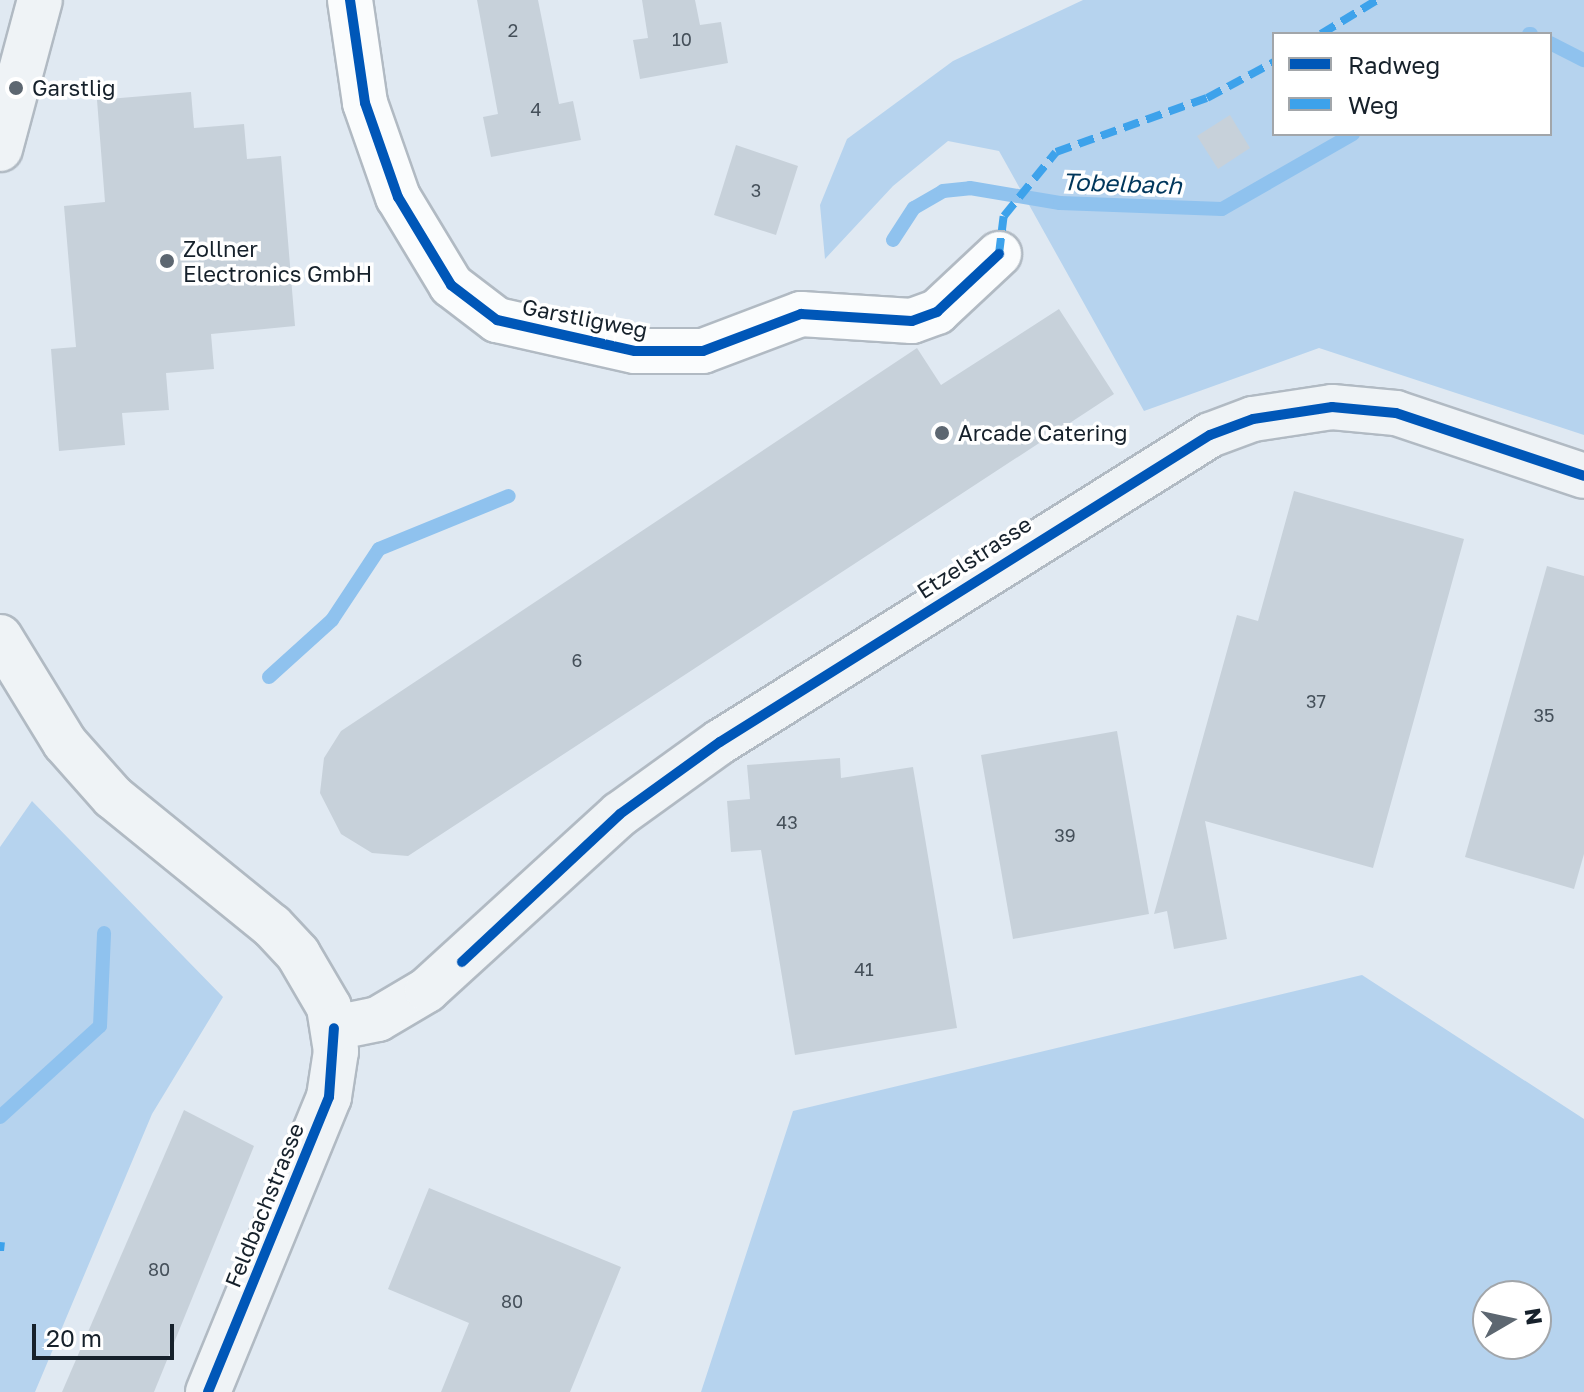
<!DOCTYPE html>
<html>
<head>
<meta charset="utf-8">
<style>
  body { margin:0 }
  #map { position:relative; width:1584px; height:1392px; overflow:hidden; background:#e0e9f2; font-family:"Golos Text",sans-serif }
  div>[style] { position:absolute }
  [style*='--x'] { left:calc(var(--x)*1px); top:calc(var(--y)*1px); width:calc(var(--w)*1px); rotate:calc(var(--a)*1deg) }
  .green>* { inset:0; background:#b6d3ee }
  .stream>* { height:14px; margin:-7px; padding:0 7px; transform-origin:7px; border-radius:7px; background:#8fc2ee }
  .building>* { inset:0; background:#c7d1da }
  .roads { filter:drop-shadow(2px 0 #b1bac3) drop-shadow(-2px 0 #b1bac3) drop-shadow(0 2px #b1bac3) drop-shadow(0 -2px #b1bac3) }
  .street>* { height:44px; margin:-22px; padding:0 22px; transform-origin:22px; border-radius:22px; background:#fafcfd }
  .secondary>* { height:44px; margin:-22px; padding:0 22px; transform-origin:22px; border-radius:22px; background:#eff3f6 }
  .quiet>* { height:8px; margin-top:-4px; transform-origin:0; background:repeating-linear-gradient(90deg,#3da2eb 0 16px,transparent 0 24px) }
  .cycleway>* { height:10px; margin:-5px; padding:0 5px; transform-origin:5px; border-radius:5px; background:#0057b8 }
  .dots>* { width:22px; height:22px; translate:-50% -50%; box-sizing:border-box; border:4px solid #fff; border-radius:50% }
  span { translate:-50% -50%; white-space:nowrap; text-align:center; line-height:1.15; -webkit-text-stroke:7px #fff; paint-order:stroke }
  .number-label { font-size:18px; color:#45505a }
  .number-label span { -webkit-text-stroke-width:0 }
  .poi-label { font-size:22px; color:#16212b }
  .left { translate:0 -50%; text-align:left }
  .street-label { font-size:22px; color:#16212b }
  .water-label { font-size:24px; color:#00375c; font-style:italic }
  .legend { position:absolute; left:1272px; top:32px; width:280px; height:104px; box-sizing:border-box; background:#fff; border:2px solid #a2a6aa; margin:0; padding:10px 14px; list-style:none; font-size:24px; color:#16212b }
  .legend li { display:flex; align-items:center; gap:16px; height:40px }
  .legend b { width:40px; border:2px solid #a2a6aa }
  .north { position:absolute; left:1472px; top:1280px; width:80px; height:80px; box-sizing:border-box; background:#fff; border:2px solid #a2a6aa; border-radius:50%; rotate:81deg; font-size:22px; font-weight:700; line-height:32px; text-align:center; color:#16212b }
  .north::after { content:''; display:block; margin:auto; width:28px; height:36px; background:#5d6771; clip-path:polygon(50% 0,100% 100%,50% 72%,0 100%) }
  .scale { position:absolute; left:32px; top:1324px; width:142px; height:36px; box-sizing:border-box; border:4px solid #16212b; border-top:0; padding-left:10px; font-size:24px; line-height:28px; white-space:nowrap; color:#16212b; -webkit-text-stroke:6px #fff; paint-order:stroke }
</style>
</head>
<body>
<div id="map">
  <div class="green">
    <i style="clip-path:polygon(evenodd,1083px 0,1584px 0,1584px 435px,1319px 348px,1144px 411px,999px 151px,948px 141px,893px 186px,825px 259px,820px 205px,847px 139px,953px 61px,1083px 0,1274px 34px,1550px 34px,1550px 134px,1274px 134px,1274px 34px)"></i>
    <i style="clip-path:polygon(32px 801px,223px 997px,152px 1114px,35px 1392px,0 1392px,0 847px)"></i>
    <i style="clip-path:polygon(evenodd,1362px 975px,1584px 1119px,1584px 1392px,701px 1392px,793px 1111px,1362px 975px,1536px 1296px,1536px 1344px,1488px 1344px,1488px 1296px,1536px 1296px)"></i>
  </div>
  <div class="stream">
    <i style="--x:1529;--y:34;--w:2;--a:0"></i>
    <i style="--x:1550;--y:43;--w:38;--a:27"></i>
    <i style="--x:893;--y:240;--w:38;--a:-57"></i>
    <i style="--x:914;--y:208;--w:34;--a:-30"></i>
    <i style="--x:943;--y:191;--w:27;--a:-6"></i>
    <i style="--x:970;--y:188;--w:91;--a:9.5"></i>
    <i style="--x:1060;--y:203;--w:162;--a:2.1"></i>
    <i style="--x:1222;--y:209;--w:151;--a:-29.8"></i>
    <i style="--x:269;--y:677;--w:85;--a:-42.1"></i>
    <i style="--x:332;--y:620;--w:85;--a:-56.5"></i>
    <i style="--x:379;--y:549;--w:140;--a:-22.2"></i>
    <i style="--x:0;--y:1117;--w:135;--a:-42.3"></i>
    <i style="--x:100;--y:1026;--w:93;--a:-87.5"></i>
  </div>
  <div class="building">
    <i style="clip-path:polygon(477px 0,538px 0,559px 104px,573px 101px,581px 140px,491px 157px,483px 117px,498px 114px)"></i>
    <i style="clip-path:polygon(642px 0,695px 0,700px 25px,721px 22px,728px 63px,640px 79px,633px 40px,648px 38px)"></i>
    <i style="clip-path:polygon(191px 92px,194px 128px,244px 124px,247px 159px,281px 156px,295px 326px,211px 334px,214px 369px,166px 373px,169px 410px,122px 413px,125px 445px,59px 451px,51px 349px,76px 347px,64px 206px,105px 202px,97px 100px)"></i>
    <i style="clip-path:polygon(1230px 115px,1250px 148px,1218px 169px,1197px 136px)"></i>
    <i style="clip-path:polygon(736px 145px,798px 166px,776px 235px,714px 215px)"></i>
    <i style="clip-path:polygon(1059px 309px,1114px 394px,408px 856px,372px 853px,341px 834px,320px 793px,324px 758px,341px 731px,917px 348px,941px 385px)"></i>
    <i style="clip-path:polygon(1294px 491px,1464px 539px,1373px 868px,1205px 821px,1227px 939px,1174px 949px,1167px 911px,1154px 914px,1237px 615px,1258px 621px)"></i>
    <i style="clip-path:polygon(1547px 566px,1584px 576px,1584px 854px,1574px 889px,1465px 857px)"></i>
    <i style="clip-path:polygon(1117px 731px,1149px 914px,1013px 939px,981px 755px)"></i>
    <i style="clip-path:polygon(840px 758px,841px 778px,913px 767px,957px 1028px,795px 1055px,761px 850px,731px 852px,727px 801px,750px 799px,747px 765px)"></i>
    <i style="clip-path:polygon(184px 1110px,254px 1146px,154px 1392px,62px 1392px)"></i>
    <i style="clip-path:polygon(429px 1188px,621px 1267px,570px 1392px,441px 1392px,469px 1323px,388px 1289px)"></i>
  </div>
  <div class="roads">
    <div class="street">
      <i style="--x:350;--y:0;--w:104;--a:81.7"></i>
      <i style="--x:365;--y:103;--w:100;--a:70.7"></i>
      <i style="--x:398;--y:197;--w:103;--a:58.9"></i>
      <i style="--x:451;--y:285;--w:58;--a:37.3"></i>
      <i style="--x:497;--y:320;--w:141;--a:12.7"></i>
      <i style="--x:635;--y:351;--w:68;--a:0"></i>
      <i style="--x:703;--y:351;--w:105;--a:-20.7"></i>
      <i style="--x:801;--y:314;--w:111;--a:3.6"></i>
      <i style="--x:912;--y:321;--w:27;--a:-20"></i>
      <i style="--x:937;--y:312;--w:85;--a:-43.1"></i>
    </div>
    <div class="secondary">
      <i style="--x:0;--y:149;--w:154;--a:-75"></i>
      <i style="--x:0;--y:637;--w:124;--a:58.5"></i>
      <i style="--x:65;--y:743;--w:72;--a:48.4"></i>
      <i style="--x:113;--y:797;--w:205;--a:39.1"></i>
      <i style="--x:272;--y:926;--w:38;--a:47"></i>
      <i style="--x:298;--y:954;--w:61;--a:59.7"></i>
      <i style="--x:329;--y:1007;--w:45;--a:81"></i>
      <i style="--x:336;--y:1051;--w:47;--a:98.7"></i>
      <i style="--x:329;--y:1097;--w:319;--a:112.3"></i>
      <i style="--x:334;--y:1028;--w:45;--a:-11.6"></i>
      <i style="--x:378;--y:1019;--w:57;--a:-30.6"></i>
      <i style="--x:427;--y:990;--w:261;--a:-42.4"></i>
      <i style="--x:620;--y:814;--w:123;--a:-35.8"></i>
      <i style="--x:720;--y:742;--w:578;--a:-32.07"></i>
      <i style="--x:1210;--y:435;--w:46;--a:-20.4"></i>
      <i style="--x:1253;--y:419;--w:80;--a:-8.6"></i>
      <i style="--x:1332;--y:407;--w:64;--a:5.4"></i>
      <i style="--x:1396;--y:413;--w:198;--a:18.5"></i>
    </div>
  </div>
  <div class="quiet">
    <i style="--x:1321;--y:34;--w:66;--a:-31.3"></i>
    <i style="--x:999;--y:254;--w:38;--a:-83"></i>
    <i style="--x:1004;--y:216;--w:82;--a:-50.9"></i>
    <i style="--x:1056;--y:152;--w:160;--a:-19.7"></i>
    <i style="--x:1207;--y:98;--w:76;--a:-28.2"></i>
    <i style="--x:0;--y:1251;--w:9;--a:-84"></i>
  </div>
  <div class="cycleway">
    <i style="--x:350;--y:0;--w:104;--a:81.7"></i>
    <i style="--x:365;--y:103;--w:100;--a:70.7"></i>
    <i style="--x:398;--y:197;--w:103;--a:58.9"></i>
    <i style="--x:451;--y:285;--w:58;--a:37.3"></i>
    <i style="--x:497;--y:320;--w:141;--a:12.7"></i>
    <i style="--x:635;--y:351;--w:68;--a:0"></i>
    <i style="--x:703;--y:351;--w:105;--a:-20.7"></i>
    <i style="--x:801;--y:314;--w:111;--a:3.6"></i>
    <i style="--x:912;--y:321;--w:27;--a:-20"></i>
    <i style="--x:937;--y:312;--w:85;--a:-43.1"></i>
    <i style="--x:462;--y:962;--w:216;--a:-43.1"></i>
    <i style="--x:620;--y:814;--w:123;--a:-35.8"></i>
    <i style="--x:720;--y:742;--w:578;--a:-32.07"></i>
    <i style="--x:1210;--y:435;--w:46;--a:-20.4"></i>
    <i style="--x:1253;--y:419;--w:80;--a:-8.6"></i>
    <i style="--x:1332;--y:407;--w:64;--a:5.4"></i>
    <i style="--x:1396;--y:413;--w:198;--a:18.5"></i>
    <i style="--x:208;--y:1392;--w:319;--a:-67.7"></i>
    <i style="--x:329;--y:1097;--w:69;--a:-85.9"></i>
  </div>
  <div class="dots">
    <i style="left:16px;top:88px;background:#5d6771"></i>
    <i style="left:167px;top:261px;background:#5d6771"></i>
    <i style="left:942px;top:433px;background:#5d6771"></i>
  </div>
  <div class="number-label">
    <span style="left:513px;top:30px">2</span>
    <span style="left:682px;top:39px">10</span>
    <span style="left:536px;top:109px">4</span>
    <span style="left:756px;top:190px">3</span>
    <span style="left:577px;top:660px">6</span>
    <span style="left:1316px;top:701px">37</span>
    <span style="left:1544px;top:715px">35</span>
    <span style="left:787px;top:822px">43</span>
    <span style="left:1065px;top:835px">39</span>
    <span style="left:864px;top:969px">41</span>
    <span style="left:159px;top:1269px">80</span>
    <span style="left:512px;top:1301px">80</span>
  </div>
  <div class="poi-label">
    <span class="left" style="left:32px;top:88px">Garstlig</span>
    <span class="left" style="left:183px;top:261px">Zollner<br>Electronics GmbH</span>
    <span class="left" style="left:958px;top:433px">Arcade Catering</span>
  </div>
  <div class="street-label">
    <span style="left:585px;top:318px;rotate:11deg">Garstligweg</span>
    <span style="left:974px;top:557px;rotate:-33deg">Etzelstrasse</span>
    <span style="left:264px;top:1205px;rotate:-68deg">Feldbachstrasse</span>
  </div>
  <div class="water-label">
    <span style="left:1122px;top:183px;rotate:2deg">Tobelbach</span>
  </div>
  <ul class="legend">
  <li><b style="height:10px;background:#0057b8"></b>Radweg</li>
  <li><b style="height:10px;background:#3da2eb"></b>Weg</li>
  </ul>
  <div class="north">N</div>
  <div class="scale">20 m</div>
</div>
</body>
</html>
